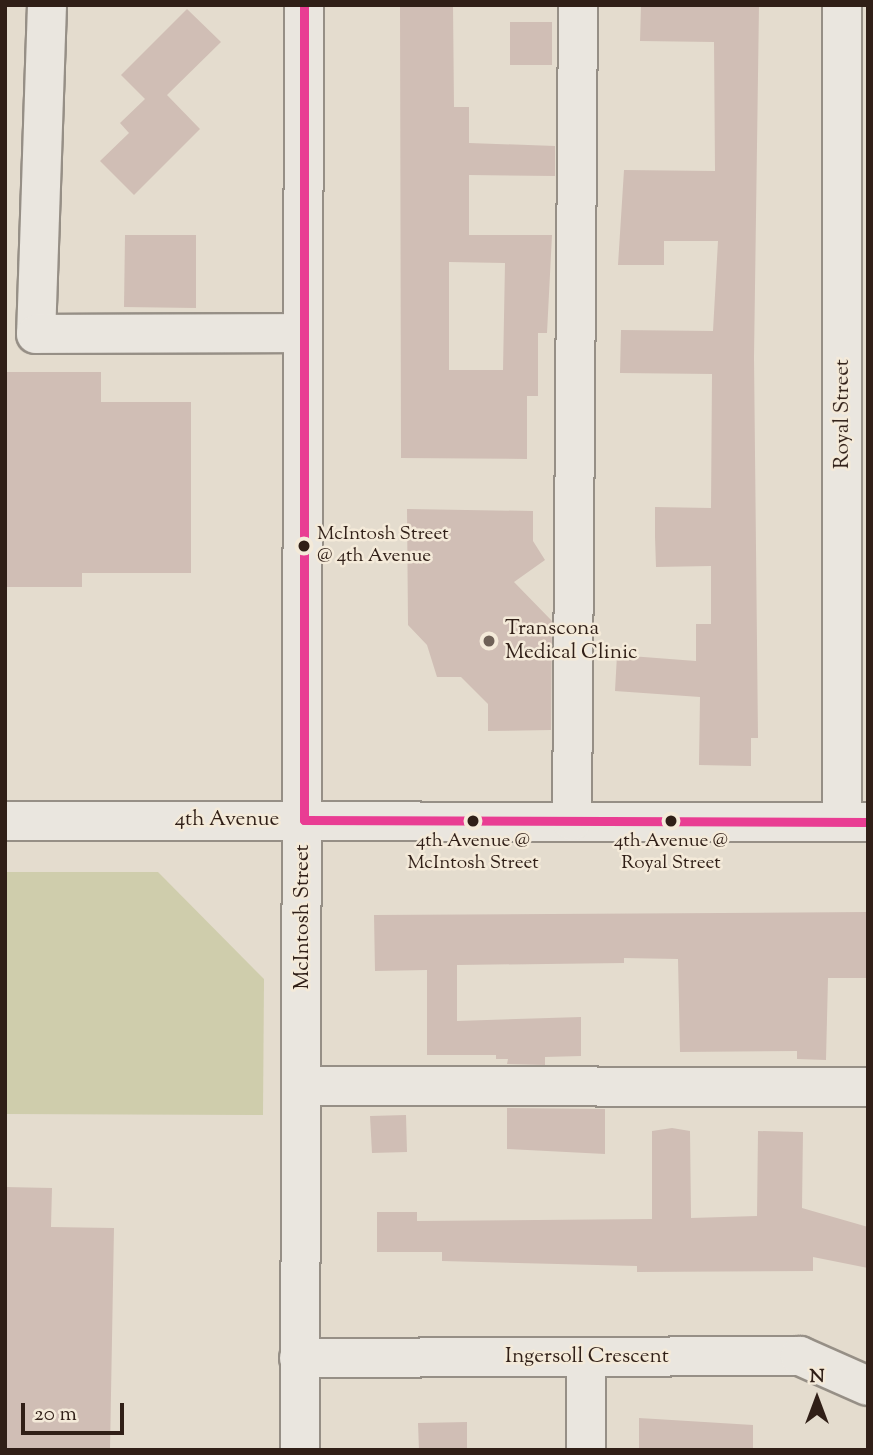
<!DOCTYPE html>
<html>
<head>
<meta charset="utf-8">
<style>
  body { margin:0 }
  #map { position:relative; width:873px; height:1455px; overflow:hidden; background:#e4dcce; font-family:"Sorts Mill Goudy",serif }
  div>[style] { position:absolute }
  [style*='--x'] { left:calc(var(--x)*1px); top:calc(var(--y)*1px); width:calc(var(--w)*1px); rotate:calc(var(--a)*1deg) }
  .green>* { inset:0; background:#cfcdac }
  .building>* { inset:0; background:#d0beb5 }
  .roads { filter:drop-shadow(2px 0 #968f86) drop-shadow(-2px 0 #968f86) drop-shadow(0 2px #968f86) drop-shadow(0 -2px #968f86) }
  .minor>* { height:38px; margin:-19px; padding:0 19px; transform-origin:19px; border-radius:19px; background:#eae6df }
  .bus-1>* { height:9px; margin:-4.5px; padding:0 4.5px; transform-origin:4.5px; border-radius:4.5px; background:#e93d93 }
  .dots>* { width:19px; height:19px; translate:-50% -50%; box-sizing:border-box; border:4px solid #f4ead9; border-radius:50% }
  span { translate:-50% -50%; white-space:nowrap; text-align:center; line-height:1.15; -webkit-text-stroke:5px #f4ead9; paint-order:stroke }
  .bus-label { font-size:19px; color:#301f17 }
  .left { translate:0 -50%; text-align:left }
  .street-label { font-size:21px; color:#301f17 }
  .poi-label { font-size:21px; color:#301f17 }
  .frame { position:absolute; inset:0; border:7px solid #301f17; pointer-events:none }
  .north { position:absolute; left:782px; top:1364px; width:70px; height:70px; -webkit-text-stroke:5px #f4ead9; paint-order:stroke; rotate:0deg; font-size:19px; font-weight:700; line-height:28px; text-align:center; color:#301f17 }
  .north::after { content:''; display:block; margin:auto; width:24px; height:32px; background:#301f17; clip-path:polygon(50% 0,100% 100%,50% 72%,0 100%) }
  .scale { position:absolute; left:21px; top:1403px; width:103px; height:32px; box-sizing:border-box; border:4px solid #301f17; border-top:0; padding-left:9px; font-size:21px; line-height:24px; white-space:nowrap; color:#301f17; -webkit-text-stroke:5px #f4ead9; paint-order:stroke }
</style>
</head>
<body>
<div id="map">
  <div class="green">
    <i style="clip-path:polygon(5px 872px,158px 872px,264px 979px,263px 1115px,5px 1114px)"></i>
  </div>
  <div class="building">
    <i style="clip-path:polygon(evenodd,400px 5px,453px 5px,454px 107px,469px 107px,469px 143px,555px 146px,555px 176px,469px 175px,469px 235px,552px 235px,547px 333px,538px 333px,538px 396px,527px 396px,527px 459px,401px 458px,400px 5px,449px 262px,505px 263px,503px 370px,449px 370px,449px 262px)"></i>
    <i style="clip-path:polygon(641px 5px,759px 5px,754px 358px,758px 738px,751px 738px,751px 766px,699px 765px,700px 697px,615px 691px,617px 655px,696px 661px,696px 624px,711px 624px,711px 566px,656px 567px,655px 537px,655px 507px,711px 508px,712px 374px,620px 373px,621px 330px,713px 331px,718px 241px,664px 241px,664px 265px,618px 265px,624px 170px,715px 171px,714px 42px,640px 41px)"></i>
    <i style="clip-path:polygon(187px 9px,221px 42px,167px 95px,200px 129px,134px 195px,100px 161px,129px 133px,120px 123px,145px 99px,121px 75px)"></i>
    <i style="clip-path:polygon(510px 22px,552px 22px,552px 65px,510px 65px)"></i>
    <i style="clip-path:polygon(125px 235px,196px 235px,196px 308px,124px 307px)"></i>
    <i style="clip-path:polygon(5px 372px,101px 372px,101px 402px,191px 402px,191px 573px,82px 573px,82px 587px,5px 587px)"></i>
    <i style="clip-path:polygon(407px 509px,533px 511px,533px 541px,545px 560px,514px 582px,552px 621px,551px 730px,488px 731px,488px 704px,461px 677px,437px 677px,427px 645px,408px 625px)"></i>
    <i style="clip-path:polygon(868px 912px,868px 978px,828px 978px,826px 1060px,797px 1059px,797px 1051px,680px 1052px,678px 959px,624px 958px,624px 963px,457px 965px,457px 1021px,581px 1017px,581px 1056px,545px 1057px,545px 1065px,507px 1064px,508px 1059px,496px 1059px,496px 1055px,427px 1055px,427px 970px,375px 971px,374px 915px)"></i>
    <i style="clip-path:polygon(507px 1108px,605px 1109px,605px 1154px,507px 1149px)"></i>
    <i style="clip-path:polygon(406px 1115px,407px 1152px,372px 1153px,370px 1116px)"></i>
    <i style="clip-path:polygon(672px 1128px,690px 1131px,691px 1218px,757px 1216px,758px 1131px,803px 1132px,802px 1208px,868px 1227px,868px 1268px,813px 1257px,813px 1271px,637px 1272px,637px 1266px,442px 1261px,442px 1252px,377px 1252px,377px 1212px,417px 1212px,417px 1221px,652px 1219px,652px 1131px)"></i>
    <i style="clip-path:polygon(5px 1187px,52px 1188px,51px 1227px,114px 1228px,110px 1450px,5px 1450px)"></i>
    <i style="clip-path:polygon(639px 1418px,753px 1425px,753px 1450px,639px 1450px)"></i>
    <i style="clip-path:polygon(467px 1422px,467px 1450px,419px 1450px,418px 1423px)"></i>
  </div>
  <div class="roads">
    <div class="minor">
      <i style="--x:47;--y:5;--w:329;--a:91.9"></i>
      <i style="--x:36;--y:334;--w:267;--a:-0.2"></i>
      <i style="--x:842;--y:5;--w:817;--a:90"></i>
      <i style="--x:5;--y:821;--w:863;--a:0.07"></i>
      <i style="--x:572;--y:821;--w:816;--a:-89.58"></i>
      <i style="--x:302;--y:1086;--w:566;--a:0.1"></i>
      <i style="--x:299;--y:1358;--w:501;--a:-0.23"></i>
      <i style="--x:800;--y:1356;--w:74;--a:23.8"></i>
      <i style="--x:586;--y:1358;--w:92;--a:90"></i>
      <i style="--x:300;--y:1450;--w:1445;--a:-89.84"></i>
    </div>
  </div>
  <div class="bus-1">
    <i style="--x:304;--y:5;--w:815;--a:90"></i>
    <i style="--x:304;--y:820;--w:564;--a:0.2"></i>
  </div>
  <div class="dots">
    <i style="left:304px;top:546px;background:#301f17"></i>
    <i style="left:489px;top:641px;background:#6f6157"></i>
    <i style="left:473px;top:821px;background:#301f17"></i>
    <i style="left:671px;top:821px;background:#301f17"></i>
  </div>
  <div class="bus-label">
    <span class="left" style="left:317px;top:546px">McIntosh Street<br>@ 4th Avenue</span>
    <span style="left:473px;top:853px">4th Avenue @<br>McIntosh Street</span>
    <span style="left:671px;top:853px">4th Avenue @<br>Royal Street</span>
  </div>
  <div class="street-label">
    <span style="left:843px;top:414px;rotate:-90deg">Royal Street</span>
    <span style="left:227px;top:820px">4th Avenue</span>
    <span style="left:303px;top:917px;rotate:-90deg">McIntosh Street</span>
    <span style="left:587px;top:1357px">Ingersoll Crescent</span>
  </div>
  <div class="poi-label">
    <span class="left" style="left:505px;top:641px">Transcona<br>Medical Clinic</span>
  </div>
  <div class="frame"></div>
  <div class="north">N</div>
  <div class="scale">20 m</div>
</div>
</body>
</html>
